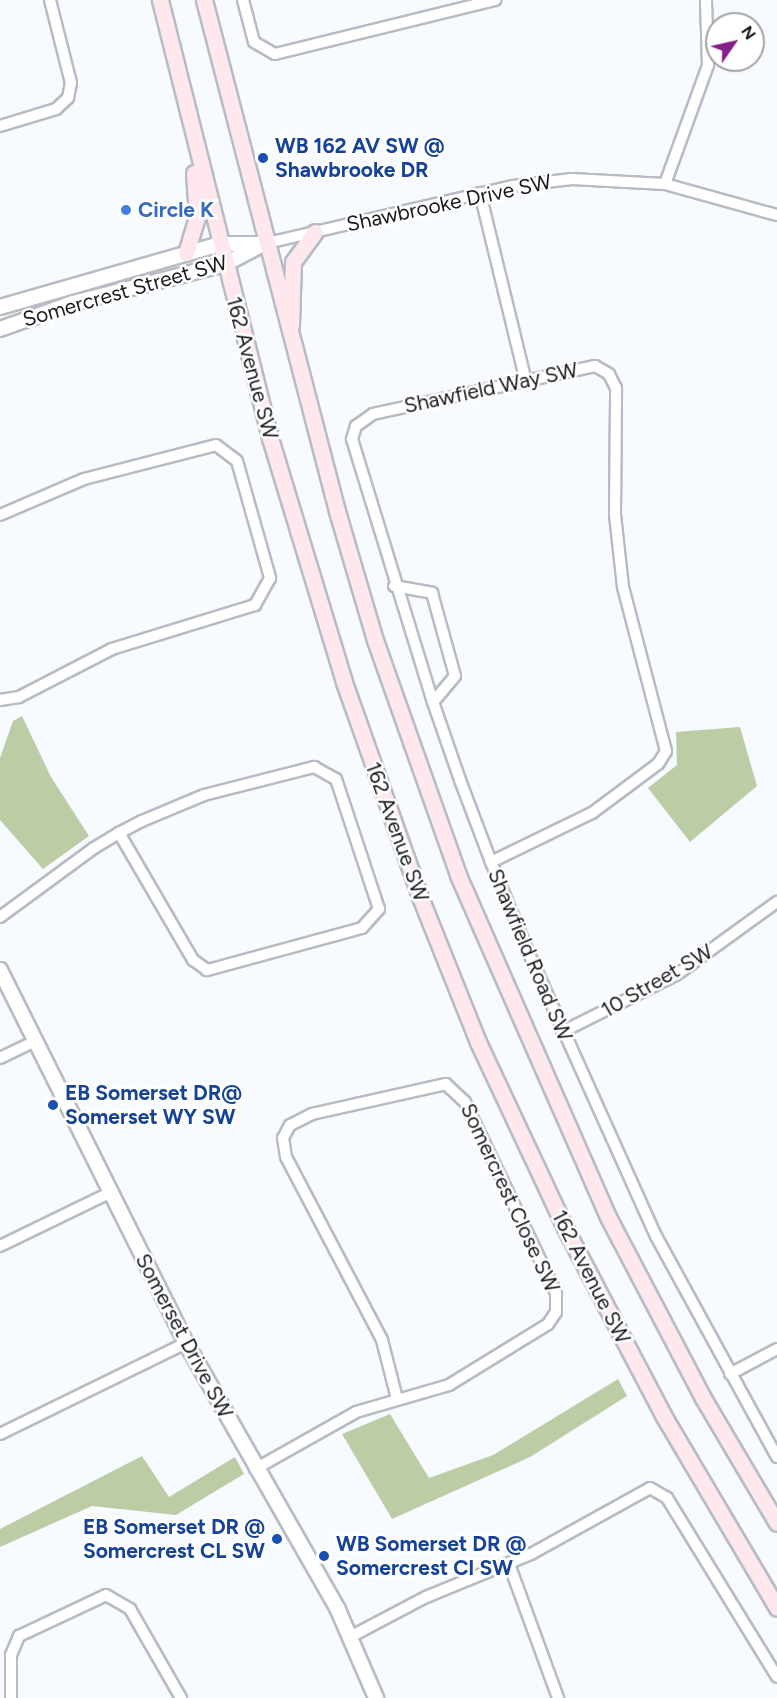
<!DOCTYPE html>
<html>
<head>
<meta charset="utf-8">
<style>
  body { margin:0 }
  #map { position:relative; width:777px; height:1698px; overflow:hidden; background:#f7faff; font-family:Figtree,sans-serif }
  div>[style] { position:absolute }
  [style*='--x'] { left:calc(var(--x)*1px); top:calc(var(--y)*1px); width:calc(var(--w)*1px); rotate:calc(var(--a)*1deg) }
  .green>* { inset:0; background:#bccda6 }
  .roads { filter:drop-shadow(2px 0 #b7bbc4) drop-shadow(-2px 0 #b7bbc4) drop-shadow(0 2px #b7bbc4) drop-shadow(0 -2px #b7bbc4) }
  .minor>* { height:10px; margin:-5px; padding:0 5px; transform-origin:5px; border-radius:5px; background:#fff }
  .tertiary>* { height:14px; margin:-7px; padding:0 7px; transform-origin:7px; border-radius:7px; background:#fff }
  .secondary>* { height:15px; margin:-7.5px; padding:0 7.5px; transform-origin:7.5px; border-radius:7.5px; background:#fee8ed }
  .dots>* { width:16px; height:16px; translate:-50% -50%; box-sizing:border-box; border:3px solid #fff; border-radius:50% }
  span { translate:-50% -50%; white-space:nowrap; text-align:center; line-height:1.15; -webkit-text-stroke:5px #fff; paint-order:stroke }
  .transit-label { font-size:21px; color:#164399; font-weight:700 }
  .left { translate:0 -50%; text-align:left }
  .right { translate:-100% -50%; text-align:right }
  .street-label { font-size:21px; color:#191a1d }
  .shop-label { font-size:21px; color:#366cbe; font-weight:700 }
  .north { position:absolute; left:705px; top:12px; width:60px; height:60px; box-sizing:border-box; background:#fff; border:2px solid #a3a3a5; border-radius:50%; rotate:56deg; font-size:16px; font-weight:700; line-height:24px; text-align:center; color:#191a1d }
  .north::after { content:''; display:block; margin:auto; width:21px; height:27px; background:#861f87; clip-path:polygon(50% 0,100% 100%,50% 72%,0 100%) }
</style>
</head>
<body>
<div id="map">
  <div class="green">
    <i style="clip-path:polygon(22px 716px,51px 777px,89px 836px,43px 869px,0 820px,0 758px,13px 721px)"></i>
    <i style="clip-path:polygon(740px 727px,757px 786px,690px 842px,648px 788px,677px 765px,676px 732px)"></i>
    <i style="clip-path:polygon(618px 1379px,627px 1396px,530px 1457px,392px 1519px,342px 1434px,390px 1414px,429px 1478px,493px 1455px)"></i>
    <i style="clip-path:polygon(142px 1456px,169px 1497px,235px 1457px,244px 1474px,176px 1515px,92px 1506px,0 1547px,0 1529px)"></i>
  </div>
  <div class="roads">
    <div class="minor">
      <i style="--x:243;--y:0;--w:43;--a:75.3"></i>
      <i style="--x:254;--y:42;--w:24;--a:30"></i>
      <i style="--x:275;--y:54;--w:227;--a:-13.8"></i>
      <i style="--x:0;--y:126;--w:59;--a:-16.9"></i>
      <i style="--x:56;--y:109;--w:16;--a:-43"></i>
      <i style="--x:68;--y:98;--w:15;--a:-79"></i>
      <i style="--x:71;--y:83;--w:86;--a:-104.2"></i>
      <i style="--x:665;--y:184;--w:127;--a:-70.1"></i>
      <i style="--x:708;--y:65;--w:65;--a:-91.8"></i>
      <i style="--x:480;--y:193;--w:190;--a:76.3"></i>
      <i style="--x:263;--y:244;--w:257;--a:-13.1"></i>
      <i style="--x:513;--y:186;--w:59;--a:-6.8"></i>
      <i style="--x:572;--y:179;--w:93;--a:3.1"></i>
      <i style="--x:665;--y:184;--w:116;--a:15.5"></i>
      <i style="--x:0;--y:515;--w:91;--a:-23.2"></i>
      <i style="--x:84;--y:479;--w:136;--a:-14.4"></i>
      <i style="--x:216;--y:445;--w:26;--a:37"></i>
      <i style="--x:237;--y:461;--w:122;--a:74.2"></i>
      <i style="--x:270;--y:578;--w:31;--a:119"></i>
      <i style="--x:255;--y:605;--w:150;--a:162.9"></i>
      <i style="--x:112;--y:649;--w:105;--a:152.7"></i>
      <i style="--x:19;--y:697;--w:19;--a:171"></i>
      <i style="--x:394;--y:586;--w:39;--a:10"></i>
      <i style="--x:432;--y:593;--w:86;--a:74.5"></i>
      <i style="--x:455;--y:676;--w:34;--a:130"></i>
      <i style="--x:491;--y:862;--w:112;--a:-25.9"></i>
      <i style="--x:592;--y:813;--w:82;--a:-36.6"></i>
      <i style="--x:658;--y:764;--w:15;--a:-58"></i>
      <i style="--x:666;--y:751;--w:170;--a:-104.7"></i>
      <i style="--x:623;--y:587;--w:73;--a:-96.3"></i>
      <i style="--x:615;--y:514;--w:126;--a:-89.5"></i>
      <i style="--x:616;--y:388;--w:16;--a:-117"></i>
      <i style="--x:609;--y:374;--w:16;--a:-150"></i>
      <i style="--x:595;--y:366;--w:227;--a:167.8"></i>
      <i style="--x:373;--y:414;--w:21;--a:145"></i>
      <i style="--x:356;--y:426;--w:14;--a:107"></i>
      <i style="--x:352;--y:439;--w:275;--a:72.9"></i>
      <i style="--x:433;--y:702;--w:83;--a:70.9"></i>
      <i style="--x:460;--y:780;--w:88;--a:69.3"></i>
      <i style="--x:491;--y:862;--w:92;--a:67.6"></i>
      <i style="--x:526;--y:947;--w:317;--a:65.8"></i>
      <i style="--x:656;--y:1236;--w:252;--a:61.3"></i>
      <i style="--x:0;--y:917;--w:117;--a:-36.3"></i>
      <i style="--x:94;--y:848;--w:29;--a:-31"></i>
      <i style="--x:119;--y:833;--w:26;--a:-28"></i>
      <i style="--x:142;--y:821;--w:67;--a:-22.8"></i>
      <i style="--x:204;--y:795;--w:114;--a:-14.3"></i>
      <i style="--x:314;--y:767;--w:25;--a:29"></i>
      <i style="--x:336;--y:779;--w:137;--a:71.7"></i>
      <i style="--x:379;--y:909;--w:25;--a:132"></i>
      <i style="--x:362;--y:928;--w:161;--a:164.8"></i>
      <i style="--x:207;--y:970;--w:17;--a:-144"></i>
      <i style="--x:193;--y:960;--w:147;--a:-120.2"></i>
      <i style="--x:562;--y:1032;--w:127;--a:-26.6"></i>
      <i style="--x:676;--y:975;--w:125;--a:-35.9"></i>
      <i style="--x:0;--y:1058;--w:41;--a:-25.9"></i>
      <i style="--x:0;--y:1246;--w:121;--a:-25.9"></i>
      <i style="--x:730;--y:1374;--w:53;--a:-28"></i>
      <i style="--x:0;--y:1434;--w:207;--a:-26.1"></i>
      <i style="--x:255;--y:1469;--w:116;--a:-29.4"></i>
      <i style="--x:356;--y:1412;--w:97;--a:-16.2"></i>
      <i style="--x:449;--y:1385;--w:116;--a:-31.6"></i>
      <i style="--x:548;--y:1324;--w:14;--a:-56"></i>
      <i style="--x:556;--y:1312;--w:19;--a:-90"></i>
      <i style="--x:556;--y:1293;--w:212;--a:-115.5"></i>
      <i style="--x:465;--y:1102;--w:26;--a:-137"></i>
      <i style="--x:446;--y:1084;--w:137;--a:167.4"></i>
      <i style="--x:312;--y:1114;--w:25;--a:153"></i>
      <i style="--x:290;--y:1125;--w:15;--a:118"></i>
      <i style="--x:283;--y:1138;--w:19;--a:81"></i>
      <i style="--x:286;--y:1157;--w:207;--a:62.3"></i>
      <i style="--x:382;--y:1340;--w:61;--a:75.7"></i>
      <i style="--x:509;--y:1564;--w:143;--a:69.9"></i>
      <i style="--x:350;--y:1637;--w:86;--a:-27.8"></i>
      <i style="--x:426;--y:1597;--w:113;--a:-22.3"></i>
      <i style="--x:531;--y:1554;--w:136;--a:-29"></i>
      <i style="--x:650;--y:1488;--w:20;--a:30"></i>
      <i style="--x:667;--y:1498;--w:210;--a:58.4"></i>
      <i style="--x:11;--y:1698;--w:43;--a:-90"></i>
      <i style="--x:11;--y:1655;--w:21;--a:-67"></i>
      <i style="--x:19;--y:1636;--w:96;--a:-25.2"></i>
      <i style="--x:106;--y:1595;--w:28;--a:30"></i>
      <i style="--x:130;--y:1609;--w:103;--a:60.2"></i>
    </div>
    <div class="tertiary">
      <i style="--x:0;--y:307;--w:228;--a:-16"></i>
      <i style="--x:219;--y:244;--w:43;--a:0"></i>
      <i style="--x:0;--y:329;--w:77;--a:-19.6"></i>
      <i style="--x:73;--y:303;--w:157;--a:-14.4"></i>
      <i style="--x:225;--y:264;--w:43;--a:-27.8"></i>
      <i style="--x:0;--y:970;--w:417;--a:63.5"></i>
      <i style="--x:186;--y:1343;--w:307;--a:60.3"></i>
      <i style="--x:338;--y:1610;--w:96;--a:66.6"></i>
    </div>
    <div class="secondary">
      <i style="--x:160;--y:0;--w:452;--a:75.9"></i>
      <i style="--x:270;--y:438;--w:255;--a:73.1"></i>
      <i style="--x:344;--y:682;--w:228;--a:70.5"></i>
      <i style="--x:420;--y:897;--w:156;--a:68.2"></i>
      <i style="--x:478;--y:1042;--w:205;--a:64.9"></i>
      <i style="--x:565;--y:1228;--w:211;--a:62.3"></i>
      <i style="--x:663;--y:1415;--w:224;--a:59.4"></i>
      <i style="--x:204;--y:0;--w:528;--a:75.41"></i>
      <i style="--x:337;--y:511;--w:134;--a:73.6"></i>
      <i style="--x:375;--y:640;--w:249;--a:70.5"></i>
      <i style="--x:458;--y:875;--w:373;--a:66.3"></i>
      <i style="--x:608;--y:1217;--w:204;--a:62.3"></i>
      <i style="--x:703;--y:1398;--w:145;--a:59.4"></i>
      <i style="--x:186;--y:253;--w:39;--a:-73"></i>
      <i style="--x:197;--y:216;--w:43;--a:-94"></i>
      <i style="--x:291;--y:325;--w:63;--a:-88.2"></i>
      <i style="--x:293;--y:262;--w:37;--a:-54"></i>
    </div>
  </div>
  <div class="dots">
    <i style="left:263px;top:158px;background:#1a4fb4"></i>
    <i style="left:126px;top:210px;background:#3f7fe0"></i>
    <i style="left:53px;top:1105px;background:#1a4fb4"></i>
    <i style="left:277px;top:1539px;background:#1a4fb4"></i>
    <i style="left:324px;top:1556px;background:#1a4fb4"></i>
  </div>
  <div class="transit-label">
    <span class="left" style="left:275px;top:158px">WB 162 AV SW @<br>Shawbrooke DR</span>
    <span class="left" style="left:65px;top:1105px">EB Somerset DR@<br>Somerset WY SW</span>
    <span class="right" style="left:265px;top:1539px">EB Somerset DR @<br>Somercrest CL SW</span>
    <span class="left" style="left:336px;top:1556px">WB Somerset DR @<br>Somercrest CI SW</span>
  </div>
  <div class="street-label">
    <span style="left:449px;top:203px;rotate:-12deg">Shawbrooke Drive SW</span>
    <span style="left:125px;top:291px;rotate:-16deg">Somercrest Street SW</span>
    <span style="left:252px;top:368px;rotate:75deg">162 Avenue SW</span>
    <span style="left:491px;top:388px;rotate:-12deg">Shawfield Way SW</span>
    <span style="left:397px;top:832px;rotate:70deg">162 Avenue SW</span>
    <span style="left:530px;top:955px;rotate:67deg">Shawfield Road SW</span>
    <span style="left:657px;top:981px;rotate:-30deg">10 Street SW</span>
    <span style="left:510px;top:1198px;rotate:65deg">Somercrest Close SW</span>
    <span style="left:591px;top:1277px;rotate:63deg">162 Avenue SW</span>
    <span style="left:184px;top:1336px;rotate:62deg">Somerset Drive SW</span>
  </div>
  <div class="shop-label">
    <span class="left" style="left:138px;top:210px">Circle K</span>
  </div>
  <div class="north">N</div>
</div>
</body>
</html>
